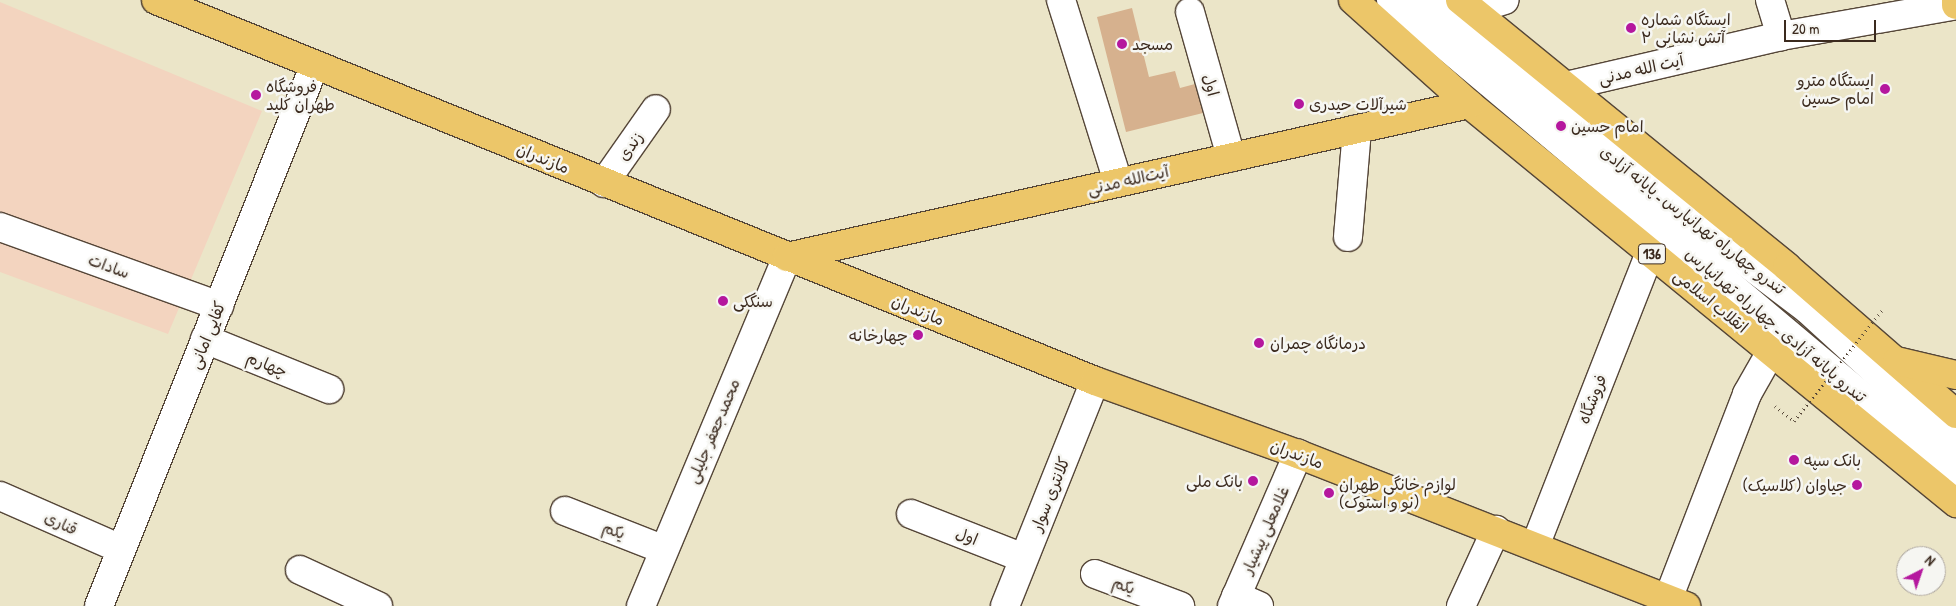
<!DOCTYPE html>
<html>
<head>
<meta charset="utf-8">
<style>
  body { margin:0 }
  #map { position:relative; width:1956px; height:606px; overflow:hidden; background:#ebe5c8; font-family:"Patrick Hand","Playpen Sans Arabic",sans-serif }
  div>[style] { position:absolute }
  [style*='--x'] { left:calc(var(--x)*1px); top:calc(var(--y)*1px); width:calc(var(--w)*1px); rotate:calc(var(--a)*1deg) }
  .built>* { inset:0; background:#f3d4bf }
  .building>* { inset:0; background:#d6b18e }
  .path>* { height:3px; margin-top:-1.5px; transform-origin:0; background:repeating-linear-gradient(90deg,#554638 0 1px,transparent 0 5px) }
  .roads { filter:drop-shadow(1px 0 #554638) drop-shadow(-1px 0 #554638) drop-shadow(0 1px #554638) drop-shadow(0 -1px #554638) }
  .minor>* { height:28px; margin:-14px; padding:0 14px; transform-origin:14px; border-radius:14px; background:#fff }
  .major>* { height:28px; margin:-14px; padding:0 14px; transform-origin:14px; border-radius:14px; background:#ecc669 }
  .path-bridge>* { height:3px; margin-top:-1.5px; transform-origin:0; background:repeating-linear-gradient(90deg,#554638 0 1px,transparent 0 5px) }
  .dots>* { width:14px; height:14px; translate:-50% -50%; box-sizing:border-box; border:2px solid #f6f6f2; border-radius:50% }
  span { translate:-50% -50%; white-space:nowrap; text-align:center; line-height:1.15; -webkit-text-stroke:5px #f6f6f2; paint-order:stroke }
  .shield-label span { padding:1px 4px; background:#f6f6f2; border:1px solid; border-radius:4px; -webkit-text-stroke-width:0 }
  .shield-label { font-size:15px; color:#3b2a1e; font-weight:700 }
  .poi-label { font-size:16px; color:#3b2a1e }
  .left { translate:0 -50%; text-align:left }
  .right { translate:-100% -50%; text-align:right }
  .street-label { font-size:16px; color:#3b2a1e }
  .north { position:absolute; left:1896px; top:546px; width:50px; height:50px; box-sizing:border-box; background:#f6f6f2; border:1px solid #aba49d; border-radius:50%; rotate:41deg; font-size:14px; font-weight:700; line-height:20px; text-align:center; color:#3b2a1e }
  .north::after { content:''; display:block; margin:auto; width:18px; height:22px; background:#b5179e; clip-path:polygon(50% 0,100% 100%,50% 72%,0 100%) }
  .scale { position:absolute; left:1784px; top:20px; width:92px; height:22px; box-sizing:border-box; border:2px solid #3b2a1e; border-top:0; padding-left:6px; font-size:15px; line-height:18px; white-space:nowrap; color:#3b2a1e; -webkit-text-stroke:4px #f6f6f2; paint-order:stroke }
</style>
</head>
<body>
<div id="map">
  <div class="built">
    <i style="clip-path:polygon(0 2px,262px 111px,168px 334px,0 272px)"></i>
  </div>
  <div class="building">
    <i style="clip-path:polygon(1132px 8px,1149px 77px,1175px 71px,1180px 88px,1195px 84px,1203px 113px,1126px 132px,1097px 17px)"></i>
  </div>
  <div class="path">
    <i style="--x:1775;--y:406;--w:24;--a:38"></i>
  </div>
  <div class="roads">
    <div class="minor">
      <i style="--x:1061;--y:0;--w:191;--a:72.6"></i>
      <i style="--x:1391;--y:0;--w:738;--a:40.05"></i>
      <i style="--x:1426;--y:0;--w:304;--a:40.2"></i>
      <i style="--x:1658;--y:196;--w:188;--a:37.2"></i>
      <i style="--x:1808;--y:310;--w:200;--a:42.4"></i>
      <i style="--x:1770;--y:0;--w:38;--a:73"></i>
      <i style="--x:1472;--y:10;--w:34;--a:-17"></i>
      <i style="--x:1190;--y:12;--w:151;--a:74.2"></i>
      <i style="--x:1562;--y:87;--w:225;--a:-13.1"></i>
      <i style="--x:1781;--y:36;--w:178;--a:-10"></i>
      <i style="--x:604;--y:183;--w:90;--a:-54.9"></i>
      <i style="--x:0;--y:227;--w:233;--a:19.8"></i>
      <i style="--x:1348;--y:237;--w:108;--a:-85.2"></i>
      <i style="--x:205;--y:339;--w:134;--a:22"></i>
      <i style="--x:0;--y:496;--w:132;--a:23.7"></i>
      <i style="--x:565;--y:511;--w:104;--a:21.4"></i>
      <i style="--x:911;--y:514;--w:120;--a:21.4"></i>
      <i style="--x:1535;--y:546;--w:316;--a:-68.6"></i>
      <i style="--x:300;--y:570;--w:86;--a:24.8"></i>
      <i style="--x:1095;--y:574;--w:91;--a:20.6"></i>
      <i style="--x:1236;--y:596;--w:25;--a:23"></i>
      <i style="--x:1668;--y:599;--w:220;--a:-68.9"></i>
      <i style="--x:1747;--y:394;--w:51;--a:-60.4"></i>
      <i style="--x:99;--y:606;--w:583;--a:-68.27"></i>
      <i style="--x:641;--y:606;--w:378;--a:-67.3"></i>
      <i style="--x:1005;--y:606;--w:242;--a:-68.2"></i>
      <i style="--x:1232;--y:606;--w:166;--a:-66.5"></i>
      <i style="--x:1461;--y:606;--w:84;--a:-65.3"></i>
    </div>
    <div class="major">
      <i style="--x:156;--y:0;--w:1013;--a:22.08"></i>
      <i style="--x:1095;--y:381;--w:216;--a:19.8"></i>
      <i style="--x:1298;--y:454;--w:417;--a:21.4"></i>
      <i style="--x:1353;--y:0;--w:156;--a:41.9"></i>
      <i style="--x:1469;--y:104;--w:630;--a:39.33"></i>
      <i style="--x:1460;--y:0;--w:422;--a:39.2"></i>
      <i style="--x:1787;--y:267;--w:224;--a:41"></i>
      <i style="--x:1956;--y:0;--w:5;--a:90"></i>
      <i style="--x:787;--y:257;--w:699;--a:-12.64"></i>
      <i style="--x:1897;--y:361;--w:61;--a:13.3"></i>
    </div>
  </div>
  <div class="path-bridge">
    <i style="--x:1794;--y:421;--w:143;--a:-51.5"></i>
  </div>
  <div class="dots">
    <i style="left:1631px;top:28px;background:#b5179e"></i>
    <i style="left:1122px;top:44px;background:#b5179e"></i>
    <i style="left:1885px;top:89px;background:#b5179e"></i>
    <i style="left:256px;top:95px;background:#b5179e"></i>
    <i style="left:1299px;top:104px;background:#b5179e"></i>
    <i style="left:1561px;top:126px;background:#b5179e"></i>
    <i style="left:723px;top:301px;background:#b5179e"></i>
    <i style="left:918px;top:335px;background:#b5179e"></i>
    <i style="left:1259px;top:343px;background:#b5179e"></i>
    <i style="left:1794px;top:460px;background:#b5179e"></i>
    <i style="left:1253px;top:481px;background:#b5179e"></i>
    <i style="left:1857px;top:485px;background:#b5179e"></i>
    <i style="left:1329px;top:493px;background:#b5179e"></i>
  </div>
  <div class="shield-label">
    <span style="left:1652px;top:254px">136</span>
  </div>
  <div class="poi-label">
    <span class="left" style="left:1641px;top:28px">ایستگاه شماره<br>۲ آتش نشانی</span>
    <span class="left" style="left:1132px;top:44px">مسجد</span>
    <span class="right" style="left:1874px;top:89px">ایستگاه مترو<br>امام حسین</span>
    <span class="left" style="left:266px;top:95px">فروشگاه<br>طهران کلید</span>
    <span class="left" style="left:1309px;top:104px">شیرآلات حیدری</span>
    <span class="left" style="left:1571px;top:126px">امام حسین</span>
    <span class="left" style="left:733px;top:301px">سنگکی</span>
    <span class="right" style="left:908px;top:335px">چهارخانه</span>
    <span class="left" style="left:1270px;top:343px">درمانگاه چمران</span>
    <span class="left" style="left:1804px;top:460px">بانک سپه</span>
    <span class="right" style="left:1243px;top:481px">بانک ملی</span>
    <span class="left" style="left:1339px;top:493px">لوازم خانگی طهران<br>(نو و استوک)</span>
    <span class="right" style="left:1847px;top:485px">جیاوان (کلاسیک)</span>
  </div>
  <div class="street-label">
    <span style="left:1641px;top:69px;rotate:-13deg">آیت الله مدنی</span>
    <span style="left:1211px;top:85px;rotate:74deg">اول</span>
    <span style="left:630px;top:146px;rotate:-55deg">زندی</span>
    <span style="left:543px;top:158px;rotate:22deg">مازندران</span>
    <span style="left:1128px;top:180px;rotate:-13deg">آیت‌الله مدنی</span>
    <span style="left:1693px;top:220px;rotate:38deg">تندرو چهارراه تهرانپارس ـ پایانه آزادی</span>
    <span style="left:109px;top:266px;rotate:20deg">سادات</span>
    <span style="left:1711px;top:301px;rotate:39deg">انقلاب اسلامی</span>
    <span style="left:918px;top:310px;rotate:22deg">مازندران</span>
    <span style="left:1776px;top:325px;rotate:40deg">تندرو پایانه آزادی ـ چهارراه تهرانپارس</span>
    <span style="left:207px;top:335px;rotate:-68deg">کفایی امانی</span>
    <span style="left:267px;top:364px;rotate:22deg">چهارم</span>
    <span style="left:1592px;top:399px;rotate:-68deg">فروشگاه</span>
    <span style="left:713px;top:431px;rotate:-67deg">محمدجعفر جلیلی</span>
    <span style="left:1297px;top:454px;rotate:20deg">مازندران</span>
    <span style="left:1050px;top:494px;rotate:-68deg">کلانتری سوار</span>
    <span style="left:61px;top:523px;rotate:24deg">قناری</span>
    <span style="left:614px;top:530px;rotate:21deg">یکم</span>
    <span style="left:1265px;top:530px;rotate:-66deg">غلامعلی پیشیار</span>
    <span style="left:967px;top:536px;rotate:21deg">اول</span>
    <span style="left:1124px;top:585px;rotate:21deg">یکم</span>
  </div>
  <div class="north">N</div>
  <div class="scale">20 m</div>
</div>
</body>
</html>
